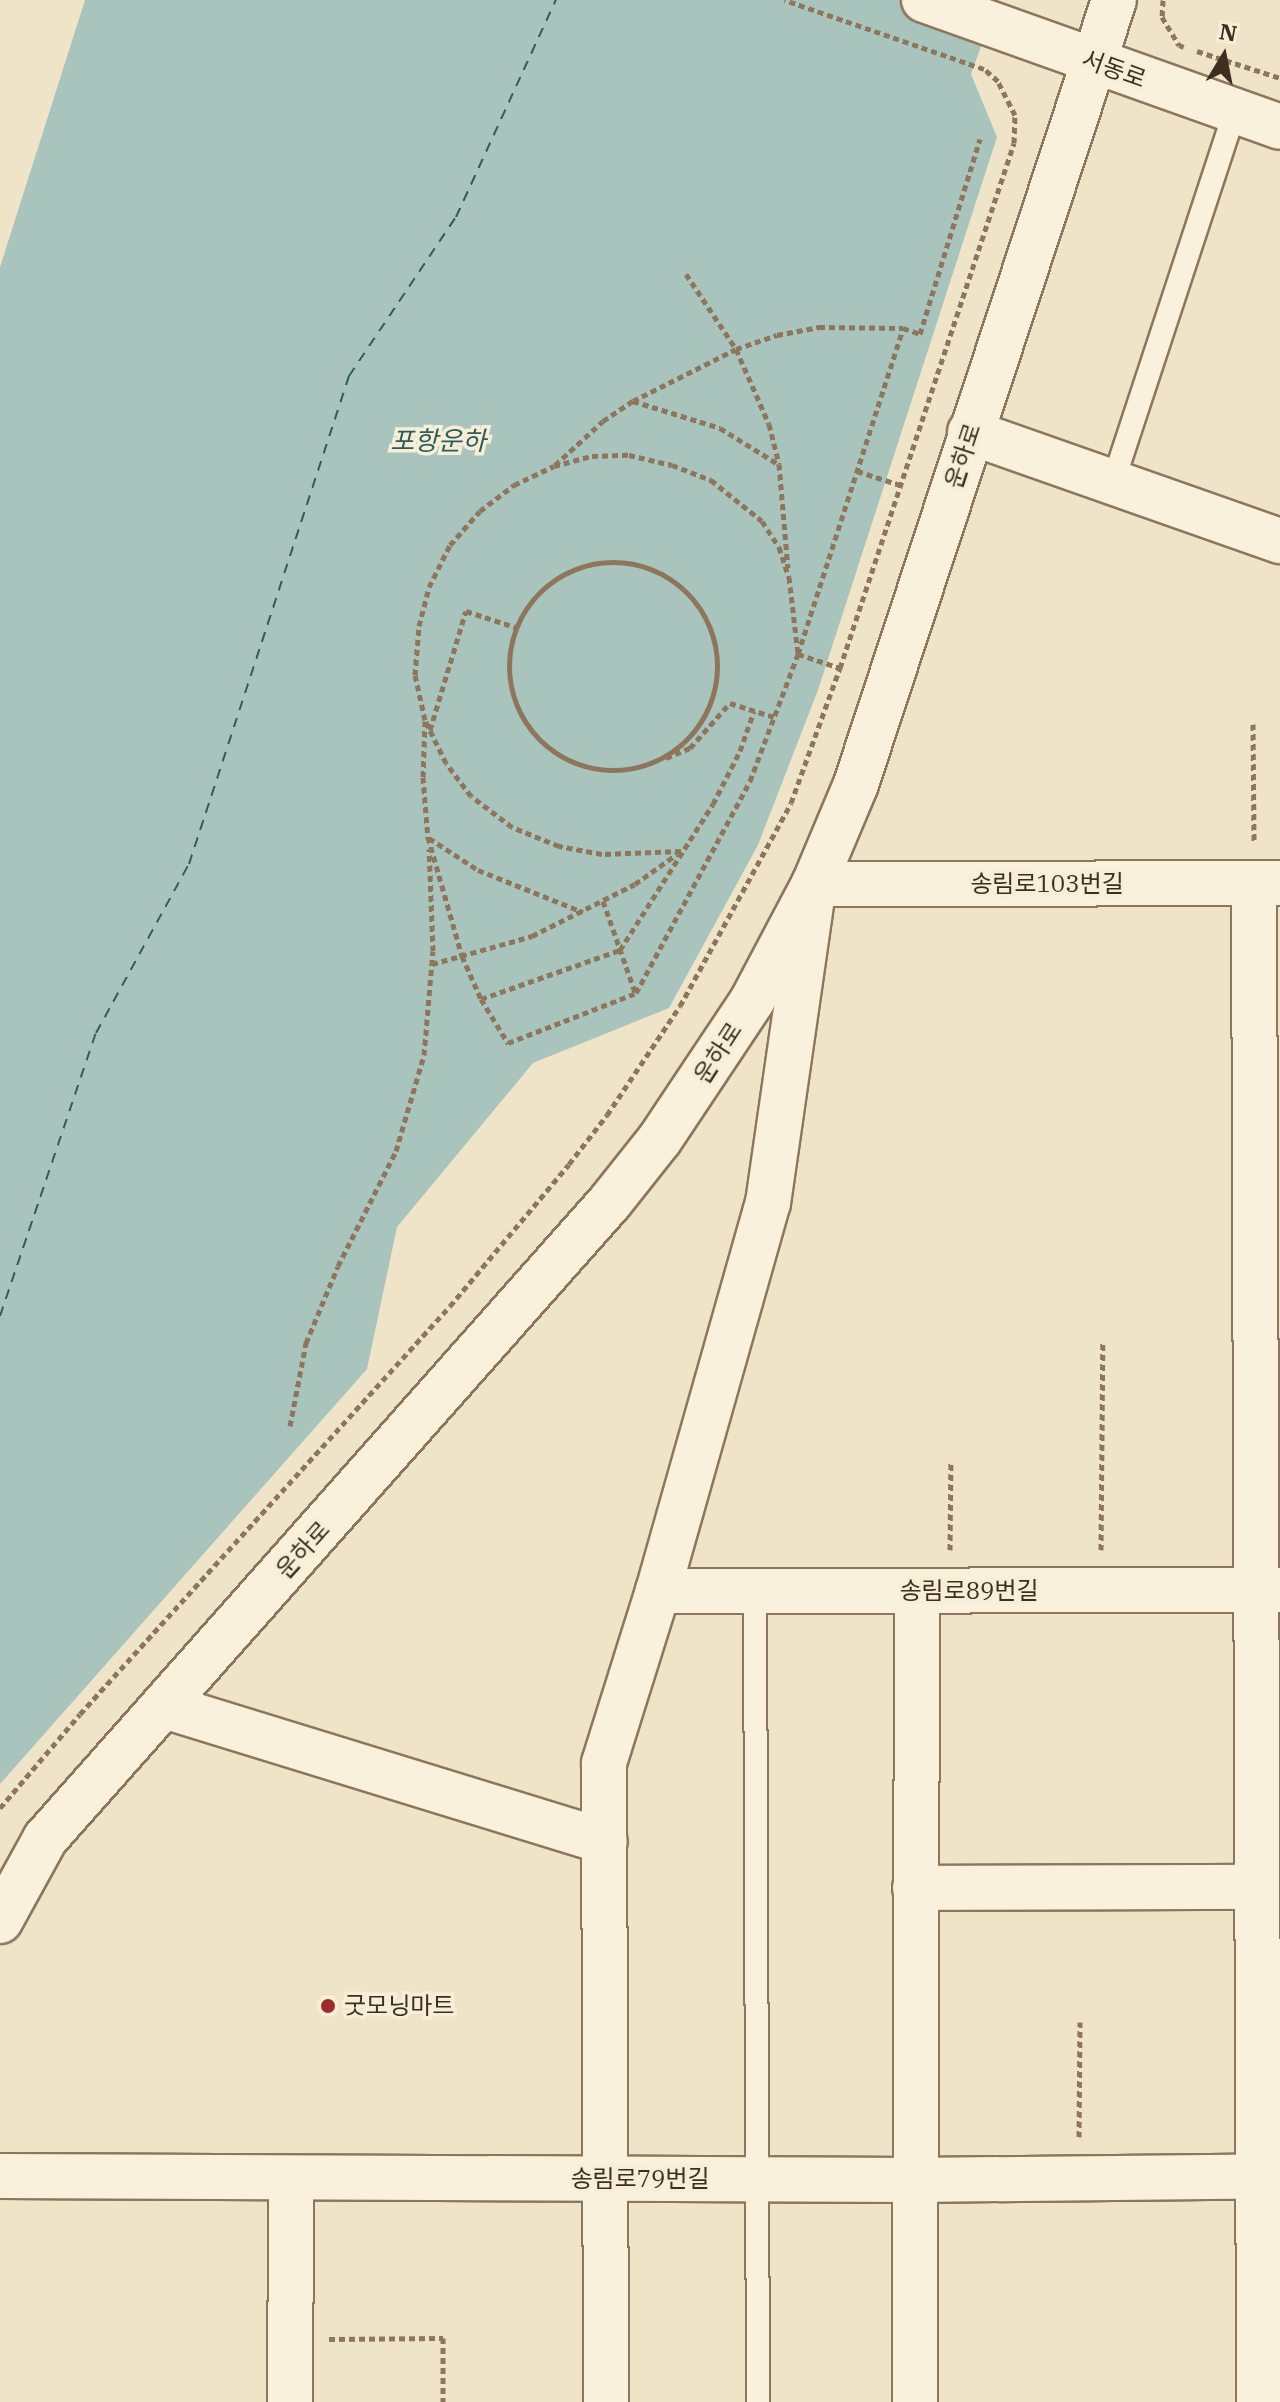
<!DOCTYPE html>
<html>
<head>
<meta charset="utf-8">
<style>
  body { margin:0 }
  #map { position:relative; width:1280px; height:2402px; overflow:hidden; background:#f0e4c8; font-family:"IBM Plex Serif","Noto Sans KR",serif }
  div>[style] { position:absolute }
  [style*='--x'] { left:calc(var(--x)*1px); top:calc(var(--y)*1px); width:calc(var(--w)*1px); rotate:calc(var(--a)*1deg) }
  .water>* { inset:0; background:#a9c4bc }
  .ferry>* { height:2px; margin-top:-1px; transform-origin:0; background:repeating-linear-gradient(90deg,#2f5d5a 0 10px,transparent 0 18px) }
  .path>* { height:5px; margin-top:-2.5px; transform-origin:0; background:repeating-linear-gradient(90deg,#8d765c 0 6px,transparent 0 10px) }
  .path>.ring { margin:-2.5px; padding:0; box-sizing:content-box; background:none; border:5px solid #8d765c; border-radius:50% }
  .roads { filter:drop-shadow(2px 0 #8d765c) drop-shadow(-2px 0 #8d765c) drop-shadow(0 2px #8d765c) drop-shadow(0 -2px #8d765c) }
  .lane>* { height:22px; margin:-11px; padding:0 11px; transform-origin:11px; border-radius:11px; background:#faf1dc }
  .street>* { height:44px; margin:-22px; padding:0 22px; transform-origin:22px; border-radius:22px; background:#faf1dc }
  .secondary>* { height:44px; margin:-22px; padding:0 22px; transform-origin:22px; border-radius:22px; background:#faf1dc }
  .dots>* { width:22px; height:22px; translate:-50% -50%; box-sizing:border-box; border:4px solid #f7eed8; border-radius:50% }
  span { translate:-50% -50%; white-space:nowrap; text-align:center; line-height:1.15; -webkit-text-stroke:7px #f7eed8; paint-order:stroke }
  .street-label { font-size:24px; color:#3d2e20 }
  .poi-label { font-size:24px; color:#3d2e20 }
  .left { translate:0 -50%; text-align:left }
  .water-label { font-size:26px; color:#2f5d5a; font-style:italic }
  .north { position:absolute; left:1184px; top:16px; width:80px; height:80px; -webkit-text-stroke:6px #f7eed8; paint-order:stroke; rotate:10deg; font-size:22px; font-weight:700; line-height:32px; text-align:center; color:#3d2e20 }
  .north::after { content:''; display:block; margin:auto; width:28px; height:36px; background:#3d2e20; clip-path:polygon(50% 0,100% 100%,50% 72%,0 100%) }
</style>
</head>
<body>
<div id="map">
  <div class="water">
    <i style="clip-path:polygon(85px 0,998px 0,971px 74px,997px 137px,818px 690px,758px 845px,669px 1008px,533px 1063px,397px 1227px,367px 1369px,0 1784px,0 267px)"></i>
  </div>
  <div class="ferry">
    <i style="--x:0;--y:1316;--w:299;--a:-71.3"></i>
    <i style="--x:96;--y:1033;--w:193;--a:-61.2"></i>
    <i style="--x:189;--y:864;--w:514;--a:-71.85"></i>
    <i style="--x:349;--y:376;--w:192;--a:-56.1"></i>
    <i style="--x:456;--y:217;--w:239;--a:-65.3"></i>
  </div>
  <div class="path">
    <i style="--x:1163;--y:0;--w:17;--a:93"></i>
    <i style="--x:1162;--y:17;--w:33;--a:59"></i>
    <i style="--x:1179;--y:45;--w:5;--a:22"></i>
    <i style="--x:1197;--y:51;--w:87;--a:18"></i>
    <i style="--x:686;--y:274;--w:90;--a:56.3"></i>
    <i style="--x:736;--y:349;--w:82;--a:66.3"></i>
    <i style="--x:769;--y:424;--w:41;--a:76"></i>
    <i style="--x:779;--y:464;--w:104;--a:85.1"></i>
    <i style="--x:633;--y:401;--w:91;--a:17.2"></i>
    <i style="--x:720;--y:428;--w:68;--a:31.8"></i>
    <i style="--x:555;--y:465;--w:65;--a:-42.5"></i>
    <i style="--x:603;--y:421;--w:36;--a:-34"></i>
    <i style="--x:633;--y:401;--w:115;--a:-26.8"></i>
    <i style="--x:736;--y:349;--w:43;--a:-18.9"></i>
    <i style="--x:777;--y:335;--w:43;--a:-10.8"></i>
    <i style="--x:819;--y:327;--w:84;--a:0.7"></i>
    <i style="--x:857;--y:471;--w:45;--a:18"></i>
    <i class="ring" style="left:509px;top:562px;width:203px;height:203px"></i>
    <i style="--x:425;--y:721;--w:56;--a:92"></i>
    <i style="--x:423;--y:777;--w:62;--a:85.4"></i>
    <i style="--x:1253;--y:724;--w:118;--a:89.5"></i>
    <i style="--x:430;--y:730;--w:124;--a:-73.2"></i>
    <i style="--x:466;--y:611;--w:52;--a:18.1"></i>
    <i style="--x:666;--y:758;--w:26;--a:-23"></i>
    <i style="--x:690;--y:748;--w:60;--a:-48.4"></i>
    <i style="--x:730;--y:703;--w:46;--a:17.7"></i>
    <i style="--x:428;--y:837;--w:124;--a:74.1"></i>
    <i style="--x:462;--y:956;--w:47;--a:66.2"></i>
    <i style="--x:481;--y:999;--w:52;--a:58.5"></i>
    <i style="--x:508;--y:1043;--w:137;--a:-21.3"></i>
    <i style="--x:636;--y:993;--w:241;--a:-61.7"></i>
    <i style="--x:750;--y:781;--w:136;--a:-69.3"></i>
    <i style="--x:798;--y:654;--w:342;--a:-72.1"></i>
    <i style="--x:903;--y:328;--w:18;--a:19"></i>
    <i style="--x:920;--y:334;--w:204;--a:-72.9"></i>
    <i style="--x:429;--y:838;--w:59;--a:33.1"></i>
    <i style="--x:478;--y:870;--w:113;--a:21.8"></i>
    <i style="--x:681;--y:851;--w:79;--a:177.8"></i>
    <i style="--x:602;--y:854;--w:44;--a:-169.5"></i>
    <i style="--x:559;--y:846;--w:51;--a:-158"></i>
    <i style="--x:512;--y:827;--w:51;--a:-142.9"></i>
    <i style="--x:471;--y:796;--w:41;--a:-127.1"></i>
    <i style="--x:446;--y:763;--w:48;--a:-116"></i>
    <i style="--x:425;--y:720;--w:46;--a:-102.5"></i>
    <i style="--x:415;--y:675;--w:49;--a:-85.3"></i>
    <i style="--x:419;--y:626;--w:40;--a:-75.6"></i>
    <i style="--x:429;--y:587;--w:47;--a:-63.4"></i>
    <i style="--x:450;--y:545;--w:45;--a:-48.6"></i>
    <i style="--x:480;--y:511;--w:43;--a:-37.4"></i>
    <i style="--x:514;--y:485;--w:44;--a:-25.4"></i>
    <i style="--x:554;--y:466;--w:39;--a:-15"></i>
    <i style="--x:592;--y:456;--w:37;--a:-2"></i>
    <i style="--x:629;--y:455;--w:44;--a:13.1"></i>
    <i style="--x:672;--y:465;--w:42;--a:21"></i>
    <i style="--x:711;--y:480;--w:65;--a:38.8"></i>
    <i style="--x:762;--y:521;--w:31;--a:57"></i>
    <i style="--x:779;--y:547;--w:32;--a:72"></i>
    <i style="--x:789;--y:577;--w:78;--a:83.3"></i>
    <i style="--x:798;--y:654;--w:44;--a:18.4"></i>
    <i style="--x:603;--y:901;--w:96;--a:70.6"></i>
    <i style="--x:432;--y:964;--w:104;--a:-15.6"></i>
    <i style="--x:532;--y:936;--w:115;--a:-26.8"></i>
    <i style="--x:635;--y:884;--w:52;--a:-35.5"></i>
    <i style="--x:481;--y:999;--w:147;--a:-19.4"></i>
    <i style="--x:620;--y:950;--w:173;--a:-57.5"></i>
    <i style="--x:713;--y:804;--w:59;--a:-63"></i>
    <i style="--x:740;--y:751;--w:42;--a:-70.7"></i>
    <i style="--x:290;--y:1426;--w:85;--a:-79.1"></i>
    <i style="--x:306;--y:1343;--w:83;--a:-67.4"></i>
    <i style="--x:338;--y:1266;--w:129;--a:-63.2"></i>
    <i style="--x:396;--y:1151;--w:100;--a:-73.7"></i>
    <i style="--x:424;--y:1055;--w:104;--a:-85.1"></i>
    <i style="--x:433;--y:951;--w:102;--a:-92.2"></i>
    <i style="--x:950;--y:1550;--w:89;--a:-89.4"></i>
    <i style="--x:1101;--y:1550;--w:209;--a:-89.5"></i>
    <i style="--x:0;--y:1808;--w:123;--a:-49.6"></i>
    <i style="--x:80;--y:1714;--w:551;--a:-47.8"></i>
    <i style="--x:450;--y:1306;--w:185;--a:-50"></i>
    <i style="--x:569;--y:1164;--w:62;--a:-52.2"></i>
    <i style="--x:607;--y:1115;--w:131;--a:-56.2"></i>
    <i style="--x:680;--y:1006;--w:231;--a:-61.3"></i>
    <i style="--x:791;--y:803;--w:144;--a:-70.1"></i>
    <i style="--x:840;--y:668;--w:553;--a:-71.66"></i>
    <i style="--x:1014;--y:143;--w:28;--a:-88"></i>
    <i style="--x:1015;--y:115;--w:38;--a:-117"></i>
    <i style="--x:998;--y:81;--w:18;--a:-139"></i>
    <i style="--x:984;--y:69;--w:211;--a:-160.9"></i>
    <i style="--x:1079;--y:2137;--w:115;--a:-89.5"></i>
    <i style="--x:329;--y:2339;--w:114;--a:-0.5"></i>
    <i style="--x:443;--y:2338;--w:64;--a:90"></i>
  </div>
  <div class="roads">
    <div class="lane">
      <i style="--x:1113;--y:482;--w:390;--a:-71.8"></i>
      <i style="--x:755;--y:1592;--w:810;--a:89.79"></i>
    </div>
    <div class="street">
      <i style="--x:970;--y:432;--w:329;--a:19.4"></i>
      <i style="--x:1254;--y:883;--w:1519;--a:89.81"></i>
      <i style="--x:658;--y:1591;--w:622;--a:-0.09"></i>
      <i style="--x:164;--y:1706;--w:461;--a:17.1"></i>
      <i style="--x:915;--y:1888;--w:342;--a:-0.2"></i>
      <i style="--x:0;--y:2176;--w:915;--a:0.25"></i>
      <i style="--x:915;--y:2180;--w:365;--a:-0.6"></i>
      <i style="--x:290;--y:2402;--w:224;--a:-89.7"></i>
      <i style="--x:606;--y:2402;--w:639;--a:-90.18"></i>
      <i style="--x:604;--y:1763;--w:180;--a:-72.6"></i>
      <i style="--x:658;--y:1591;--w:403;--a:-74.2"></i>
      <i style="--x:768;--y:1203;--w:322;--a:-81.8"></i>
      <i style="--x:814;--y:884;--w:466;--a:-0.1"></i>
      <i style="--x:915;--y:2402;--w:811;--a:-89.86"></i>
    </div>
    <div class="secondary">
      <i style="--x:924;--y:0;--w:378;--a:19.6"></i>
      <i style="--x:0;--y:1921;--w:94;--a:-61.2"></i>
      <i style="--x:45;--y:1839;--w:851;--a:-48.43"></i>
      <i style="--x:610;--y:1202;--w:80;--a:-51.6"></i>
      <i style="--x:660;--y:1139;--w:166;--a:-56.3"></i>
      <i style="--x:752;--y:1001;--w:132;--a:-62.1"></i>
      <i style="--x:814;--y:884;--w:108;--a:-67.2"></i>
      <i style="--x:856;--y:784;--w:825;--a:-71.78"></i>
    </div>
  </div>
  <div class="dots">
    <i style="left:328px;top:2006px;background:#9e2a2b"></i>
  </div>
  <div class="street-label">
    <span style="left:1114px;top:69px;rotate:20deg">서동로</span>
    <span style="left:963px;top:456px;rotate:-72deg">운하로</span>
    <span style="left:1047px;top:884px">송림로103번길</span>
    <span style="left:718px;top:1053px;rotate:-57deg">운하로</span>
    <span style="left:303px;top:1550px;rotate:-48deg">운하로</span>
    <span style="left:969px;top:1591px">송림로89번길</span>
    <span style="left:640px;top:2179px">송림로79번길</span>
  </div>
  <div class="poi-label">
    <span class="left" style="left:344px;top:2006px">굿모닝마트</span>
  </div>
  <div class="water-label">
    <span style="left:438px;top:441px">포항운하</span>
  </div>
  <div class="north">N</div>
</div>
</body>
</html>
